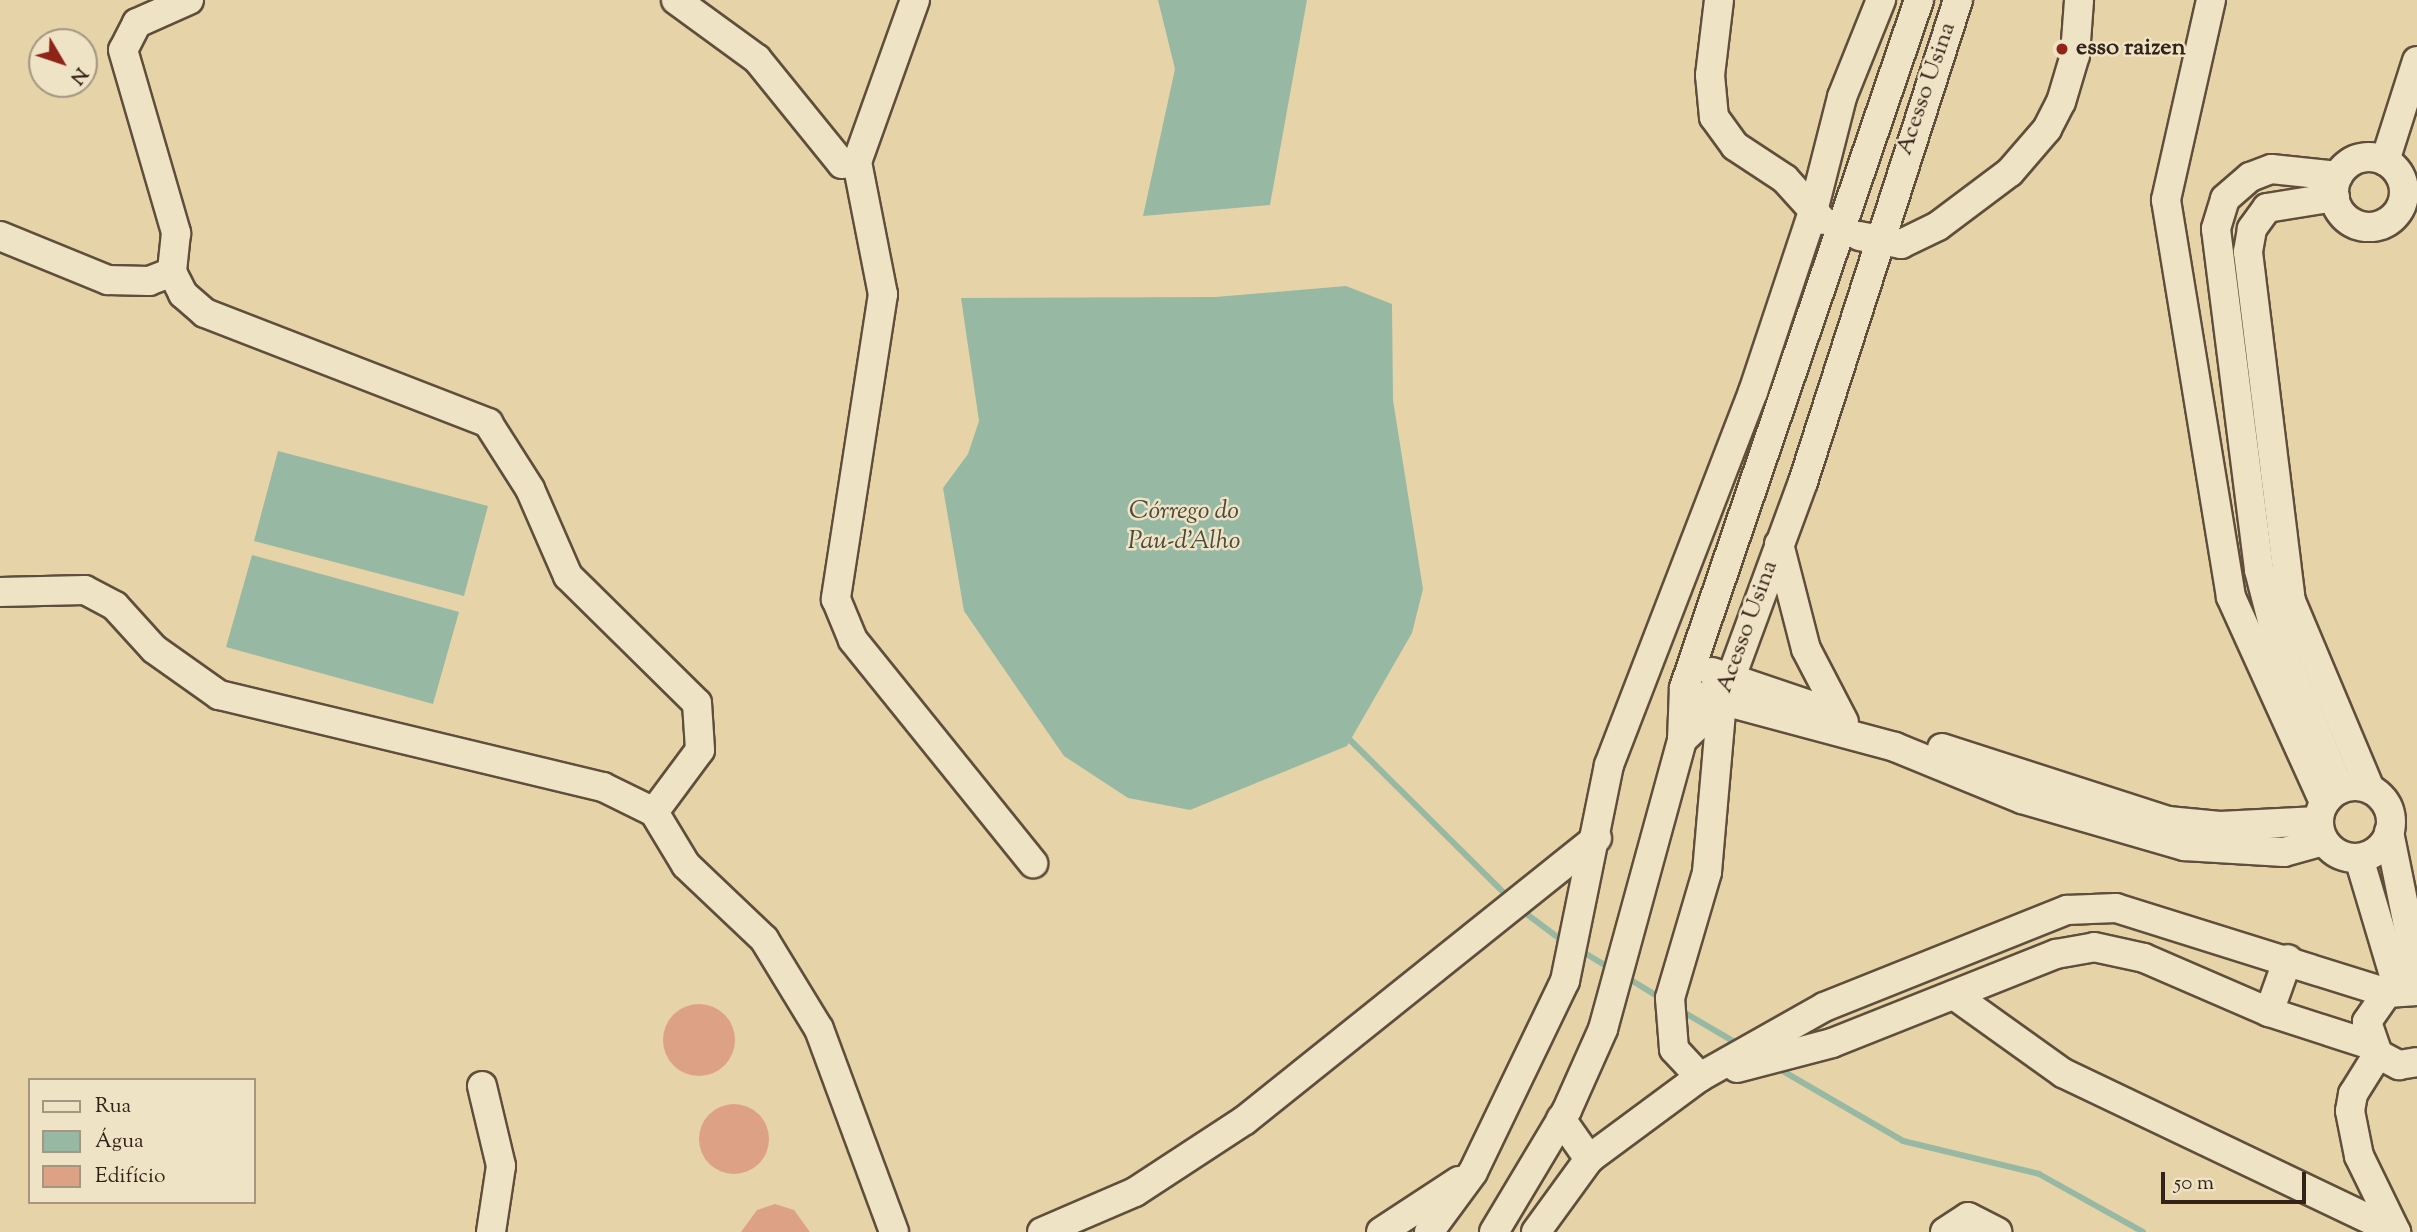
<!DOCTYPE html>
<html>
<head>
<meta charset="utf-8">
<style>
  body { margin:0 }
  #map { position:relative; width:2417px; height:1232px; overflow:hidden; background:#e6d4a8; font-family:"Sorts Mill Goudy",serif }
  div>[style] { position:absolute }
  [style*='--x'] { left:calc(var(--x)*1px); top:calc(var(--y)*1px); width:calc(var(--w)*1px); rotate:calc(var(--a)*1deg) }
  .water>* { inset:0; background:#97b9a3 }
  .stream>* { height:6px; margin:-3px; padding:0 3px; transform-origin:3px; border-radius:3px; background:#97b9a3 }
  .building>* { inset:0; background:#dda186 }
  .round { border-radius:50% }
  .roads { filter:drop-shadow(2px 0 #604e3c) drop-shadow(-2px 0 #604e3c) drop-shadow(0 2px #604e3c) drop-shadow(0 -2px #604e3c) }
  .minor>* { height:28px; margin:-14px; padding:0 14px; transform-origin:14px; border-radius:14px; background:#efe3c6 }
  .minor>.ring { margin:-14px; padding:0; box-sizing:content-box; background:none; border:28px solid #efe3c6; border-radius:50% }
  .dots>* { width:19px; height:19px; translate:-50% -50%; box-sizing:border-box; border:4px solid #efe3c6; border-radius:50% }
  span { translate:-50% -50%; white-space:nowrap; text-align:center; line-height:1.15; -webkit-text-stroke:5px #efe3c6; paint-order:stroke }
  .poi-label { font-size:24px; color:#332218; font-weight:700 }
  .left { translate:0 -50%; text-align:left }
  .street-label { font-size:24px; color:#332218 }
  .water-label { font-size:26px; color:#4c483b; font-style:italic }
  .legend { position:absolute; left:28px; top:1078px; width:228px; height:126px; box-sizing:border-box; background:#efe3c6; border:2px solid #a49680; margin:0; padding:9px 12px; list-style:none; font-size:21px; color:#332218 }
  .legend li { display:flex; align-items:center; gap:14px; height:35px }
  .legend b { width:35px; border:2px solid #a49680 }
  .north { position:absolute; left:28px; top:28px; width:70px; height:70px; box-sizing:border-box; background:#efe3c6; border:2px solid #a49680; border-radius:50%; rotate:129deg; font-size:19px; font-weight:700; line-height:28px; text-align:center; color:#332218 }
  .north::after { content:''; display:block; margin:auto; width:24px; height:32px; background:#8f2418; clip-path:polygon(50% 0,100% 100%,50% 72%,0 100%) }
  .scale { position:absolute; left:2161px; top:1172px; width:145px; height:32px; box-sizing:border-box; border:4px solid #332218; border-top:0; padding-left:9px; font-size:21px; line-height:24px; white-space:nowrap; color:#332218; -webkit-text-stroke:5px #efe3c6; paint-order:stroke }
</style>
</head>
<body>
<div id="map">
  <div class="water">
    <i style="clip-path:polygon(1158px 0,1307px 0,1270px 205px,1143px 216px,1175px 69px)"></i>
    <i style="clip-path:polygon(1346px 286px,1392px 304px,1393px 400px,1423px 589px,1412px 633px,1347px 746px,1190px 810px,1128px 798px,1064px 756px,964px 611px,943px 488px,968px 454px,979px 421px,961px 298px,1215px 297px)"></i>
    <i style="clip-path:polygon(278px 451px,488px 506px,464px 596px,254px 541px)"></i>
    <i style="clip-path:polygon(252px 555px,459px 612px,433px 704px,226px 647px)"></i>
  </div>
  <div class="stream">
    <i style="--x:1346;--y:736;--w:230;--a:44.8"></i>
    <i style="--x:1520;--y:909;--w:50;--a:36.9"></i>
    <i style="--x:1588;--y:955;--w:26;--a:31"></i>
    <i style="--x:1626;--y:977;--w:42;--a:31.4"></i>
    <i style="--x:1680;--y:1010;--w:69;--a:30.3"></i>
    <i style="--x:1776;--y:1067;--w:147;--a:30.2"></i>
    <i style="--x:1903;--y:1141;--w:140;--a:13.6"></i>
    <i style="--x:2039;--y:1174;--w:119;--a:29.1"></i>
  </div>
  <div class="building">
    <i class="round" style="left:663px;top:1004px;width:72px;height:72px"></i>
    <i class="round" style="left:699px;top:1104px;width:70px;height:70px"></i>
    <i style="clip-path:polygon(775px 1204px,794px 1210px,810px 1232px,741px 1232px,757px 1210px)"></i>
  </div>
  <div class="roads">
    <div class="minor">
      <i style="--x:189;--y:0;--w:57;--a:156.1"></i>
      <i style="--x:137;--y:23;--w:30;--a:117"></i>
      <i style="--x:123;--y:50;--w:191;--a:73.8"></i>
      <i style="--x:176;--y:233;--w:39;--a:96"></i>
      <i style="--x:172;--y:272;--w:25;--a:63"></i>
      <i style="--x:183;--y:294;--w:29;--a:41"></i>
      <i style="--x:205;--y:313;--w:304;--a:21.2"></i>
      <i style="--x:488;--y:423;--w:78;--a:57.5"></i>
      <i style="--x:530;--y:489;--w:95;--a:66.4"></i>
      <i style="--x:568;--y:576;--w:181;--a:44.6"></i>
      <i style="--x:697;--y:703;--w:47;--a:86.3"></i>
      <i style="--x:700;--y:750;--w:77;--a:126.6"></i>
      <i style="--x:676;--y:0;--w:100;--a:36.1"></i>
      <i style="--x:757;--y:59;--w:135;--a:51"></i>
      <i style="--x:842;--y:164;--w:15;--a:-8"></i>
      <i style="--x:857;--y:162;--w:172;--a:-70.3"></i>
      <i style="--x:1719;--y:0;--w:76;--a:96.8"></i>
      <i style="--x:1710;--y:75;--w:42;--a:84.6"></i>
      <i style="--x:1714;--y:117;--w:36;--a:54"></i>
      <i style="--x:1735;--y:146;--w:60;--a:33.4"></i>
      <i style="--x:1785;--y:179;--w:55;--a:47.9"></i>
      <i style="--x:2211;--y:0;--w:205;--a:102.7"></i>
      <i style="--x:2166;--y:200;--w:402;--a:80.7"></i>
      <i style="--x:2231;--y:597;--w:225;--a:65.6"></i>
      <i class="ring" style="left:2334px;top:157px;width:42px;height:42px"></i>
      <i style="--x:2385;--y:161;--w:105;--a:-72.3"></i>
      <i style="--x:857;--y:162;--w:135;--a:78.9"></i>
      <i style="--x:883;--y:294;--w:309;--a:98.8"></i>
      <i style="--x:836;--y:599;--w:44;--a:67.5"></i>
      <i style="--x:853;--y:640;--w:287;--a:51.1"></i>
      <i style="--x:2338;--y:176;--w:67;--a:-174"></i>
      <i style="--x:2271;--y:169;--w:22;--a:159"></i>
      <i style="--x:2250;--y:177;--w:33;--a:139"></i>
      <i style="--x:2225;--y:199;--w:31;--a:107"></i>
      <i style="--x:2216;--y:229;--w:344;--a:82.8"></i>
      <i style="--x:2259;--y:570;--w:68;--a:75.6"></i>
      <i style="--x:2276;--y:636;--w:166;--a:67.3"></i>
      <i style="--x:2335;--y:197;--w:69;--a:170.8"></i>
      <i style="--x:2267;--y:208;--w:26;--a:126"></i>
      <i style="--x:2252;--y:229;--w:23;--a:100"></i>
      <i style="--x:2248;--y:252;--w:352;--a:83"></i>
      <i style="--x:2291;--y:601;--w:204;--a:67.2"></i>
      <i style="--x:0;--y:236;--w:117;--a:22.2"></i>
      <i style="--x:108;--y:280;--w:41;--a:1.4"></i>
      <i style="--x:149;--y:281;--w:25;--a:-21"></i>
      <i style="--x:1859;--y:236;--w:43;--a:10.8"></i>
      <i style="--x:1901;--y:244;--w:41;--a:-25.9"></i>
      <i style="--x:1938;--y:226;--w:90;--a:-36.9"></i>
      <i style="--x:2010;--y:172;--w:57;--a:-49.3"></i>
      <i style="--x:2047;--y:129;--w:30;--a:-63"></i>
      <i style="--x:2061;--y:102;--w:49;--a:-73.4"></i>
      <i style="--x:2075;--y:55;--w:55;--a:-85.8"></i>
      <i style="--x:1779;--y:544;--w:108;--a:75.6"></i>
      <i style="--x:1806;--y:649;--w:82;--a:62.5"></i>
      <i style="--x:0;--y:592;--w:85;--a:-1.3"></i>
      <i style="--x:85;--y:590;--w:34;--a:28"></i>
      <i style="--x:115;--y:606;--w:58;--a:47.8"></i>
      <i style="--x:154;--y:649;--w:80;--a:35.3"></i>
      <i style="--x:219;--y:695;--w:395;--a:13.5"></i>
      <i style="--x:603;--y:787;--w:57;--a:26.1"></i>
      <i style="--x:654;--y:812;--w:62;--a:58.9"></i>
      <i style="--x:686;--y:865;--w:108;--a:43.5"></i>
      <i style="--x:764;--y:939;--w:105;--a:58.6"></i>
      <i style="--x:819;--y:1029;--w:216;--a:69.7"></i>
      <i style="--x:1712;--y:672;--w:128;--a:18.7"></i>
      <i style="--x:1705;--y:696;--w:197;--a:15"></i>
      <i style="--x:1895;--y:747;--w:137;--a:22.3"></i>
      <i style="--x:2022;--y:799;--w:169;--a:16.2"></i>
      <i style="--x:2184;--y:846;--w:100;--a:3.4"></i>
      <i style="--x:2284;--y:852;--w:41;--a:-15.4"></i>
      <i style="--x:1682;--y:740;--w:55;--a:-43.5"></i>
      <i style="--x:1722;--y:702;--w:234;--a:-69.8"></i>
      <i style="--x:1803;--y:482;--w:506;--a:-72.17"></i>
      <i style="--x:1942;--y:748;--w:237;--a:17.9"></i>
      <i style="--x:2168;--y:821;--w:52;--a:5.5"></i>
      <i style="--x:2220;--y:826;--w:98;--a:-2.9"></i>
      <i class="ring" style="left:2319px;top:786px;width:44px;height:44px"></i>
      <i style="--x:2389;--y:832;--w:141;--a:78.5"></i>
      <i style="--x:2359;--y:858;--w:137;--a:73.4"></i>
      <i style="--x:2417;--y:991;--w:30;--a:176"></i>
      <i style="--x:2387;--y:993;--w:35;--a:125"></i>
      <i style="--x:2367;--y:1022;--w:34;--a:71"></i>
      <i style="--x:2378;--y:1054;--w:24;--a:28"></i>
      <i style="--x:2399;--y:1065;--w:18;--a:-9"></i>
      <i style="--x:1954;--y:995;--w:134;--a:35.6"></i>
      <i style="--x:2063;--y:1073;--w:369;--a:25.5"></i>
      <i style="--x:2269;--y:1012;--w:56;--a:-70.3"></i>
      <i style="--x:2378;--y:1054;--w:47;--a:122"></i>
      <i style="--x:2353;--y:1094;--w:17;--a:100"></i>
      <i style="--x:2350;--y:1111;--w:46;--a:78.7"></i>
      <i style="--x:2359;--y:1156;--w:85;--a:64"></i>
      <i style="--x:1737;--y:1068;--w:98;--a:-14.7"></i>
      <i style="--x:1832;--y:1043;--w:241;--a:-21.7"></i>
      <i style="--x:2056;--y:954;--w:39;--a:-10"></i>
      <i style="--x:2094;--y:947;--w:51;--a:12.4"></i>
      <i style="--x:2144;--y:958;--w:136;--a:23.4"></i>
      <i style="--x:2269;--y:1012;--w:107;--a:17.9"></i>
      <i style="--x:1700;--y:1077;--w:38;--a:-133"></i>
      <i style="--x:1674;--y:1049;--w:51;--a:-94.5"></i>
      <i style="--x:1670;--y:998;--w:131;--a:-73.6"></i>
      <i style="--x:1707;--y:872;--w:171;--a:-85"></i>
      <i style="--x:482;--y:1086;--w:82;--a:76.6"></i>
      <i style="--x:501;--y:1166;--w:67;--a:98.6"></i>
      <i style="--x:1561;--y:1119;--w:49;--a:55"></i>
      <i style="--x:1042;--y:1232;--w:101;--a:-23.3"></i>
      <i style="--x:1135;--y:1192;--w:131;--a:-33.2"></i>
      <i style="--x:1245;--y:1120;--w:451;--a:-38.7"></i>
      <i style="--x:1381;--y:1232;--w:93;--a:-33.2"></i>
      <i style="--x:1429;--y:1232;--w:74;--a:-53.7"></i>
      <i style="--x:1473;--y:1172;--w:212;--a:-64.3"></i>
      <i style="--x:1565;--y:981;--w:220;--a:-78.5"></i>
      <i style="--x:1609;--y:765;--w:400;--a:-68.9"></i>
      <i style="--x:1753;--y:392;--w:187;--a:-71.6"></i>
      <i style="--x:1812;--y:215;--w:122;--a:-75.7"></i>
      <i style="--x:1842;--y:97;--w:105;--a:-68.1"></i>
      <i style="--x:1494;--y:1232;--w:142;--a:-59.1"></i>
      <i style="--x:1567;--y:1110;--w:89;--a:-66"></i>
      <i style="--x:1603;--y:1029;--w:300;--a:-74.7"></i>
      <i style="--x:1682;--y:740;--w:52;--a:-87.8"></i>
      <i style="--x:1684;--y:688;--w:727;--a:-71.14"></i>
      <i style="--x:1536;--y:1232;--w:90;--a:-54"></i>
      <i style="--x:1589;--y:1159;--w:138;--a:-36.5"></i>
      <i style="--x:1700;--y:1077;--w:142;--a:-29.4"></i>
      <i style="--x:1824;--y:1007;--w:262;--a:-21.8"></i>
      <i style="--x:2067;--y:910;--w:49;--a:-2.3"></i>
      <i style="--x:2116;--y:908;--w:284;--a:17.4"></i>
      <i style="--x:1945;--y:1232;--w:27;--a:-33"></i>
      <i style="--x:1968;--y:1217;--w:33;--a:27"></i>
    </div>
  </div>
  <div class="dots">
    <i style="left:2062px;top:49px;background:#8f2418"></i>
  </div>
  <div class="poi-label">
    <span class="left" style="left:2076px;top:49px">esso raizen</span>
  </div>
  <div class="street-label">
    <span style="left:1927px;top:89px;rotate:-71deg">Acesso Usina</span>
    <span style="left:1748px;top:627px;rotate:-70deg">Acesso Usina</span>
  </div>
  <div class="water-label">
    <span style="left:1184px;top:527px">Córrego do<br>Pau-d'Alho</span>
  </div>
  <ul class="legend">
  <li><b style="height:9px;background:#efe3c6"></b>Rua</li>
  <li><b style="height:19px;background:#97b9a3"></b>Água</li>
  <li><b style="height:19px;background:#dda186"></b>Edifício</li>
  </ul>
  <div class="north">N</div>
  <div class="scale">50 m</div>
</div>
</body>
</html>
